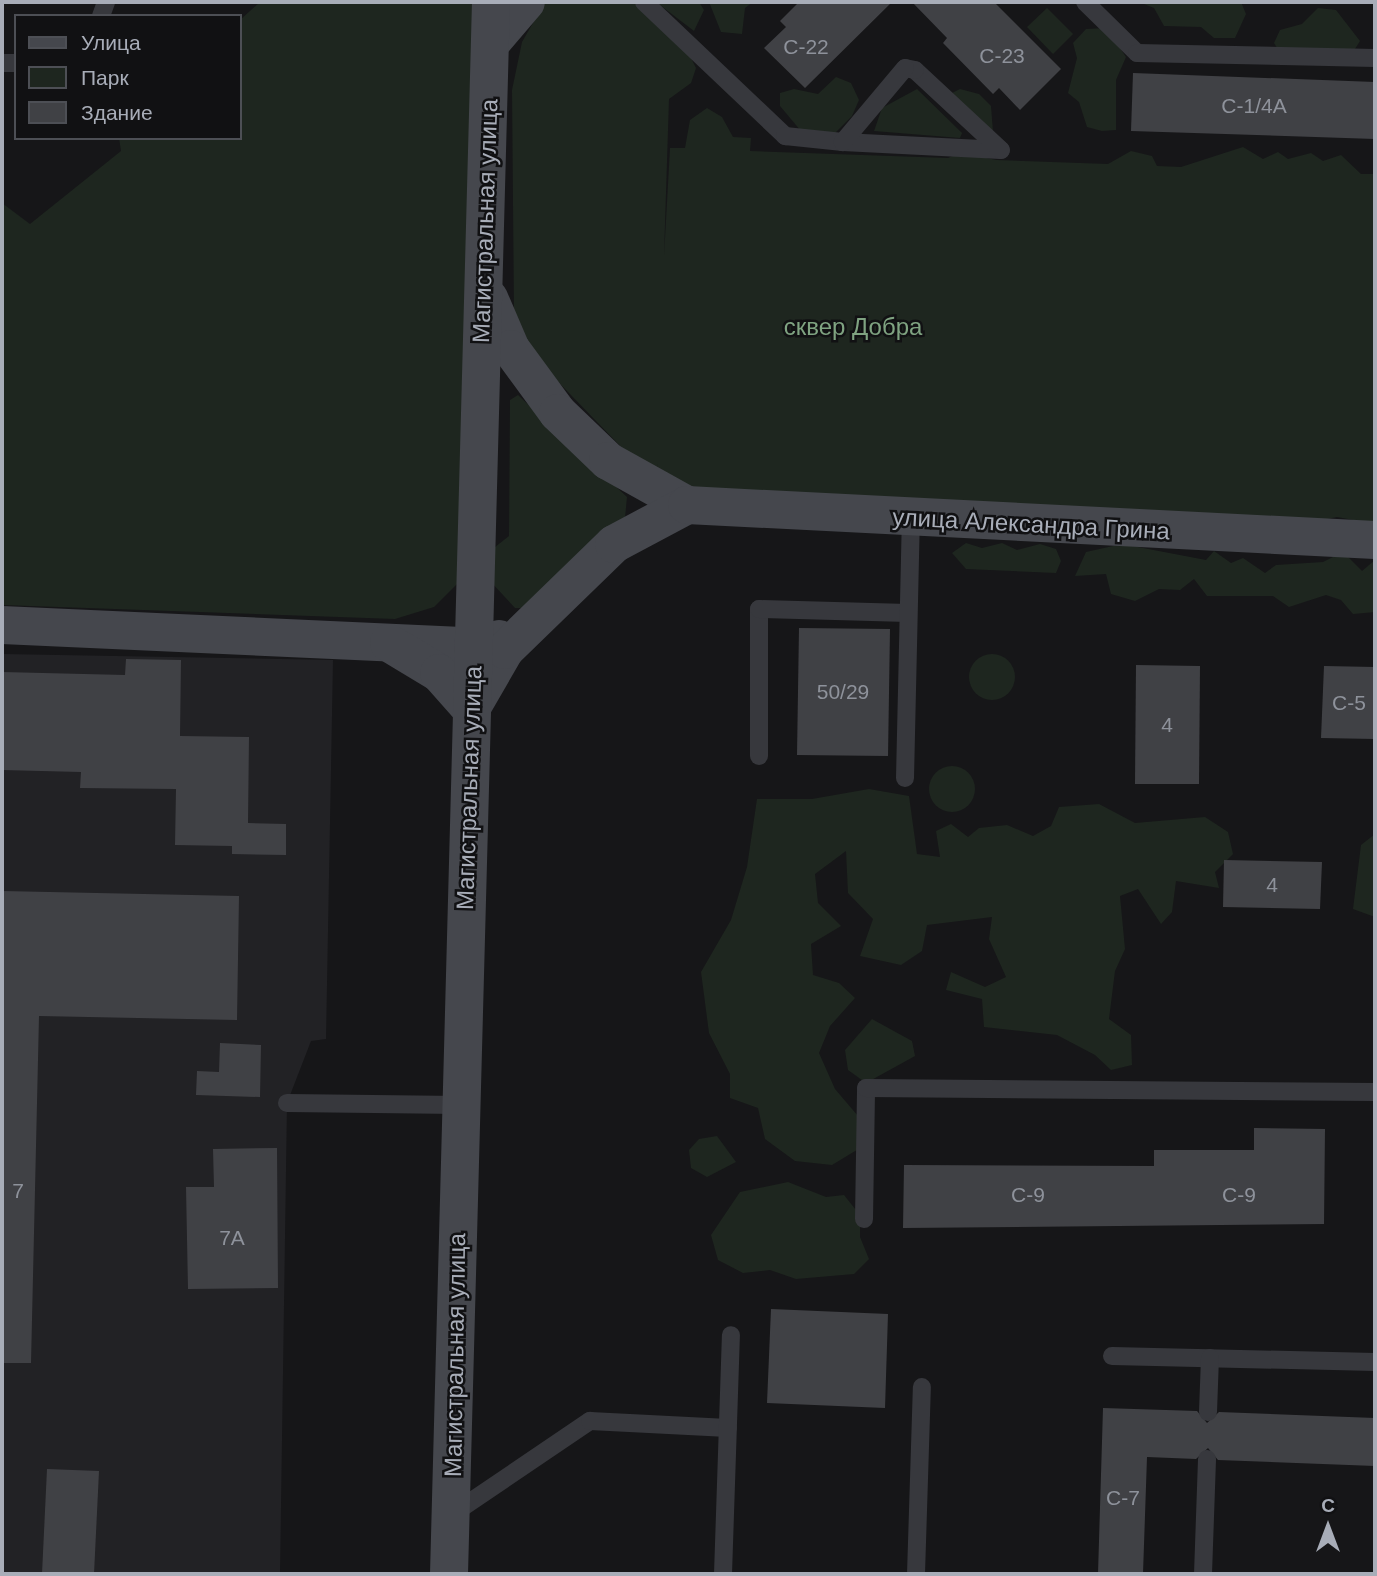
<!DOCTYPE html>
<html>
<head>
<meta charset="utf-8">
<style>
  body { margin:0 }
  #map { position:relative; width:1377px; height:1576px; overflow:hidden; background:#161618; font-family:Arial,sans-serif }
  div>[style] { position:absolute }
  [style*='--x'] { left:calc(var(--x)*1px); top:calc(var(--y)*1px); width:calc(var(--w)*1px); rotate:calc(var(--a)*1deg) }
  .built>* { inset:0; background:#222225 }
  .green>* { inset:0; background:#1e261f }
  .round { border-radius:50% }
  .building>* { inset:0; background:#404145 }
  .lane>* { height:18px; margin:-9px; padding:0 9px; transform-origin:9px; border-radius:9px; background:#37383d }
  .secondary>* { height:38px; margin:-19px; padding:0 19px; transform-origin:19px; border-radius:19px; background:#45474d }
  span { translate:-50% -50%; white-space:nowrap; text-align:center; line-height:1.15; -webkit-text-stroke:5px #111113; paint-order:stroke }
  .number-label { font-size:21px; color:#8e929b }
  .number-label span { -webkit-text-stroke-width:0 }
  .street-label { font-size:24px; color:#a8adb8 }
  .park-label { font-size:24px; color:#7fa381 }
  .frame { position:absolute; inset:0; border:4px solid #a8adb8; pointer-events:none }
  .legend { position:absolute; left:14px; top:14px; width:228px; height:126px; box-sizing:border-box; background:#111113; border:2px solid #4d4f55; margin:0; padding:9px 12px; list-style:none; font-size:21px; color:#a8adb8 }
  .legend li { display:flex; align-items:center; gap:14px; height:35px }
  .legend b { width:35px; border:2px solid #4d4f55 }
  .north { position:absolute; left:1293px; top:1492px; width:70px; height:70px; -webkit-text-stroke:5px #111113; paint-order:stroke; rotate:0deg; font-size:19px; font-weight:700; line-height:28px; text-align:center; color:#a8adb8 }
  .north::after { content:''; display:block; margin:auto; width:24px; height:32px; background:#a8adb8; clip-path:polygon(50% 0,100% 100%,50% 72%,0 100%) }
</style>
</head>
<body>
<div id="map">
  <div class="built">
    <i style="clip-path:polygon(2px 654px,333px 660px,326px 1039px,311px 1041px,287px 1103px,280px 1574px,2px 1574px)"></i>
  </div>
  <div class="green">
    <i style="clip-path:polygon(260px 2px,476px 2px,458px 583px,434px 607px,395px 619px,2px 605px,2px 203px,30px 224px,121px 151px,119px 138px,240px 138px,240px 20px)"></i>
    <i style="clip-path:polygon(545px 2px,634px 2px,690px 56px,696px 68px,691px 83px,669px 99px,664px 256px,670px 148px,685px 148px,690px 120px,707px 108px,722px 117px,733px 137px,751px 138px,750px 151px,948px 158px,959px 153px,997px 160px,1108px 164px,1131px 151px,1152px 156px,1157px 166px,1181px 167px,1243px 147px,1263px 159px,1278px 152px,1288px 159px,1311px 153px,1323px 161px,1341px 155px,1361px 174px,1375px 174px,1375px 524px,1337px 517px,1300px 525px,678px 494px,657px 484px,658px 464px,656px 483px,539px 362px,514px 314px,512px 90px,522px 42px)"></i>
    <i style="clip-path:polygon(656px 2px,699px 2px,704px 10px,694px 31px)"></i>
    <i style="clip-path:polygon(709px 2px,753px 2px,745px 8px,742px 34px,721px 32px)"></i>
    <i style="clip-path:polygon(1139px 2px,1241px 2px,1246px 14px,1235px 38px,1214px 38px,1201px 27px,1164px 26px,1154px 8px)"></i>
    <i style="clip-path:polygon(1047px 8px,1073px 34px,1053px 54px,1027px 27px)"></i>
    <i style="clip-path:polygon(1318px 8px,1336px 10px,1360px 41px,1355px 49px,1287px 64px,1274px 43px,1280px 30px,1302px 24px)"></i>
    <i style="clip-path:polygon(1106px 28px,1126px 57px,1116px 80px,1116px 130px,1102px 131px,1087px 127px,1079px 102px,1068px 93px,1077px 58px,1073px 43px,1086px 29px)"></i>
    <i style="clip-path:polygon(836px 77px,851px 83px,859px 100px,852px 116px,835px 133px,801px 131px,780px 106px,780px 93px,794px 89px,818px 94px)"></i>
    <i style="clip-path:polygon(917px 89px,962px 133px,960px 138px,874px 131px,882px 108px)"></i>
    <i style="clip-path:polygon(960px 89px,979px 94px,991px 106px,993px 132px,952px 93px)"></i>
    <i style="clip-path:polygon(518px 395px,627px 497px,625px 518px,527px 608px,515px 608px,489px 580px,490px 551px,509px 536px,510px 400px)"></i>
    <i style="clip-path:polygon(966px 543px,982px 548px,1002px 543px,1017px 550px,1040px 544px,1056px 549px,1061px 561px,1056px 573px,966px 569px,952px 553px)"></i>
    <i style="clip-path:polygon(1122px 544px,1206px 560px,1214px 551px,1231px 563px,1243px 558px,1265px 573px,1276px 565px,1323px 562px,1343px 552px,1362px 571px,1375px 560px,1375px 612px,1353px 614px,1341px 600px,1326px 595px,1289px 607px,1273px 596px,1207px 596px,1194px 579px,1180px 590px,1159px 589px,1135px 601px,1111px 594px,1106px 574px,1075px 576px,1086px 552px)"></i>
    <i class="round" style="left:969px;top:654px;width:46px;height:46px"></i>
    <i class="round" style="left:929px;top:766px;width:46px;height:46px"></i>
    <i style="clip-path:polygon(869px 789px,909px 796px,917px 854px,940px 857px,936px 831px,951px 824px,968px 837px,979px 828px,1007px 825px,1033px 836px,1051px 826px,1059px 807px,1099px 804px,1135px 823px,1205px 817px,1228px 832px,1233px 854px,1215px 872px,1219px 888px,1176px 881px,1172px 912px,1161px 924px,1138px 889px,1120px 896px,1125px 949px,1115px 971px,1109px 1019px,1131px 1035px,1132px 1065px,1111px 1070px,1095px 1055px,1057px 1035px,984px 1027px,982px 999px,946px 990px,951px 972px,985px 987px,1006px 977px,989px 939px,992px 917px,927px 925px,922px 951px,901px 965px,860px 956px,873px 919px,848px 893px,846px 851px,815px 874px,818px 903px,841px 926px,811px 944px,813px 975px,839px 983px,855px 998px,830px 1026px,819px 1053px,835px 1089px,864px 1123px,865px 1145px,832px 1165px,795px 1161px,765px 1139px,758px 1108px,730px 1098px,730px 1074px,709px 1033px,701px 972px,731px 920px,747px 867px,757px 799px,812px 799px)"></i>
    <i style="clip-path:polygon(1375px 834px,1375px 917px,1353px 909px,1361px 845px)"></i>
    <i style="clip-path:polygon(872px 1019px,912px 1041px,915px 1056px,866px 1083px,848px 1070px,845px 1050px)"></i>
    <i style="clip-path:polygon(717px 1136px,736px 1162px,707px 1177px,691px 1168px,689px 1150px,699px 1139px)"></i>
    <i style="clip-path:polygon(788px 1182px,826px 1197px,844px 1195px,860px 1215px,860px 1237px,869px 1259px,854px 1274px,796px 1279px,770px 1270px,743px 1273px,718px 1260px,711px 1235px,740px 1192px)"></i>
  </div>
  <div class="building">
    <i style="clip-path:polygon(799px 2px,892px 2px,805px 88px,764px 48px,786px 27px,780px 21px)"></i>
    <i style="clip-path:polygon(912px 2px,994px 2px,1061px 69px,1020px 110px,999px 88px,993px 94px,943px 43px,947px 38px)"></i>
    <i style="clip-path:polygon(1133px 73px,1375px 82px,1375px 139px,1131px 131px)"></i>
    <i style="clip-path:polygon(799px 628px,890px 629px,888px 756px,797px 755px)"></i>
    <i style="clip-path:polygon(126px 659px,181px 660px,180px 736px,249px 737px,248px 823px,286px 824px,286px 855px,232px 854px,232px 846px,175px 845px,176px 789px,80px 788px,81px 772px,2px 770px,2px 672px,125px 675px)"></i>
    <i style="clip-path:polygon(1136px 665px,1200px 666px,1199px 784px,1135px 784px)"></i>
    <i style="clip-path:polygon(1324px 666px,1375px 667px,1375px 739px,1321px 738px)"></i>
    <i style="clip-path:polygon(1224px 860px,1322px 862px,1320px 909px,1223px 907px)"></i>
    <i style="clip-path:polygon(2px 891px,239px 896px,237px 1020px,39px 1016px,31px 1363px,2px 1363px)"></i>
    <i style="clip-path:polygon(220px 1043px,261px 1045px,260px 1097px,196px 1095px,197px 1071px,219px 1072px)"></i>
    <i style="clip-path:polygon(1254px 1128px,1325px 1129px,1324px 1224px,903px 1228px,904px 1165px,1154px 1166px,1154px 1150px,1254px 1150px)"></i>
    <i style="clip-path:polygon(277px 1148px,278px 1288px,188px 1289px,186px 1187px,214px 1187px,213px 1149px)"></i>
    <i style="clip-path:polygon(771px 1309px,888px 1314px,885px 1408px,767px 1403px)"></i>
    <i style="clip-path:polygon(1103px 1408px,1197px 1411px,1207px 1423px,1219px 1412px,1375px 1418px,1375px 1466px,1218px 1460px,1208px 1448px,1196px 1459px,1147px 1457px,1143px 1574px,1098px 1574px)"></i>
    <i style="clip-path:polygon(47px 1469px,99px 1471px,94px 1574px,42px 1574px)"></i>
  </div>
  <div class="lane">
    <i style="--x:644;--y:2;--w:195;--a:43.5"></i>
    <i style="--x:785;--y:136;--w:58;--a:5.9"></i>
    <i style="--x:843;--y:142;--w:158;--a:2.9"></i>
    <i style="--x:1001;--y:150;--w:117;--a:-137.1"></i>
    <i style="--x:915;--y:70;--w:10;--a:-169"></i>
    <i style="--x:905;--y:68;--w:97;--a:130"></i>
    <i style="--x:1085;--y:2;--w:73;--a:44.4"></i>
    <i style="--x:1137;--y:53;--w:238;--a:1.2"></i>
    <i style="--x:101;--y:16;--w:15;--a:-70"></i>
    <i style="--x:2;--y:63;--w:14;--a:0"></i>
    <i style="--x:759;--y:756;--w:147;--a:-90"></i>
    <i style="--x:759;--y:609;--w:149;--a:1.5"></i>
    <i style="--x:905;--y:778;--w:260;--a:-88.7"></i>
    <i style="--x:287;--y:1103;--w:173;--a:0.7"></i>
    <i style="--x:864;--y:1219;--w:131;--a:-89.1"></i>
    <i style="--x:866;--y:1088;--w:509;--a:0.45"></i>
    <i style="--x:1112;--y:1356;--w:263;--a:1.3"></i>
    <i style="--x:1208;--y:1412;--w:54;--a:-87.9"></i>
    <i style="--x:451;--y:1515;--w:168;--a:-34.1"></i>
    <i style="--x:590;--y:1421;--w:138;--a:2.9"></i>
    <i style="--x:723;--y:1574;--w:239;--a:-88.1"></i>
    <i style="--x:916;--y:1574;--w:187;--a:-88.2"></i>
    <i style="--x:1203;--y:1574;--w:115;--a:-88"></i>
  </div>
  <div class="secondary">
    <i style="--x:490;--y:44;--w:55;--a:-49.4"></i>
    <i style="--x:489;--y:298;--w:56;--a:66.7"></i>
    <i style="--x:511;--y:349;--w:79;--a:53.7"></i>
    <i style="--x:558;--y:413;--w:69;--a:43.8"></i>
    <i style="--x:608;--y:461;--w:90;--a:29.1"></i>
    <i style="--x:2;--y:625;--w:471;--a:2.6"></i>
    <i style="--x:473;--y:646;--w:27;--a:-15"></i>
    <i style="--x:389;--y:643;--w:58;--a:31"></i>
    <i style="--x:439;--y:673;--w:48;--a:48.4"></i>
    <i style="--x:475;--y:702;--w:60;--a:-60"></i>
    <i style="--x:505;--y:650;--w:152;--a:-44.2"></i>
    <i style="--x:614;--y:544;--w:83;--a:-28.1"></i>
    <i style="--x:687;--y:505;--w:689;--a:2.91"></i>
    <i style="--x:449;--y:1574;--w:1573;--a:-88.47"></i>
  </div>
  <div class="number-label">
    <span style="left:806px;top:47px">С-22</span>
    <span style="left:1002px;top:56px">С-23</span>
    <span style="left:1254px;top:106px">С-1/4А</span>
    <span style="left:843px;top:692px">50/29</span>
    <span style="left:1349px;top:703px">С-5</span>
    <span style="left:1167px;top:725px">4</span>
    <span style="left:1272px;top:885px">4</span>
    <span style="left:18px;top:1191px">7</span>
    <span style="left:1028px;top:1195px">С-9</span>
    <span style="left:1239px;top:1195px">С-9</span>
    <span style="left:232px;top:1238px">7А</span>
    <span style="left:1123px;top:1498px">С-7</span>
  </div>
  <div class="street-label">
    <span style="left:485px;top:221px;rotate:-88deg">Магистральная улица</span>
    <span style="left:1031px;top:524px;rotate:3deg">улица Александра Грина</span>
    <span style="left:469px;top:788px;rotate:-88deg">Магистральная улица</span>
    <span style="left:455px;top:1355px;rotate:-89deg">Магистральная улица</span>
  </div>
  <div class="park-label">
    <span style="left:853px;top:327px">сквер Добра</span>
  </div>
  <div class="frame"></div>
  <ul class="legend">
  <li><b style="height:9px;background:#45474d"></b>Улица</li>
  <li><b style="height:19px;background:#1e261f"></b>Парк</li>
  <li><b style="height:19px;background:#404145"></b>Здание</li>
  </ul>
  <div class="north">С</div>
</div>
</body>
</html>
